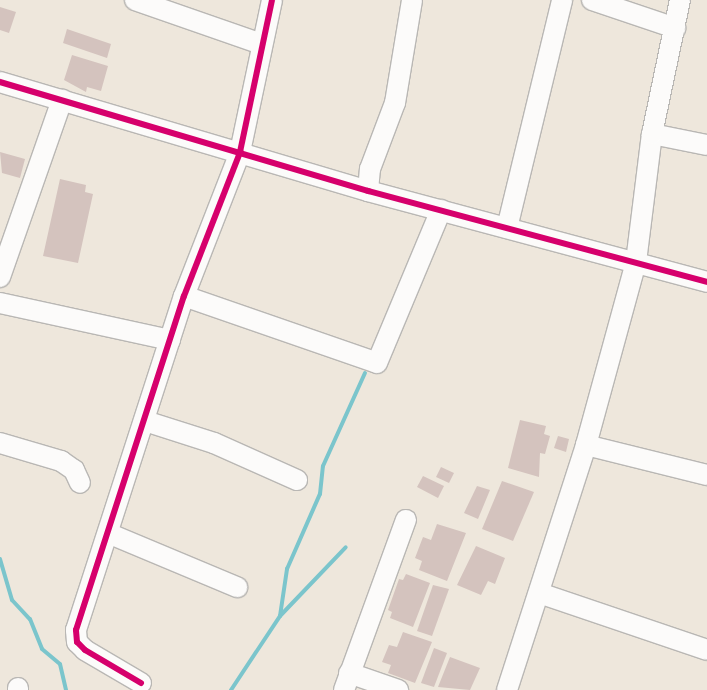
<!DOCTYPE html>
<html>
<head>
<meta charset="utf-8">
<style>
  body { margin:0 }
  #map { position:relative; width:707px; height:690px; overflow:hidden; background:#eee7dc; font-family:Pangolin,sans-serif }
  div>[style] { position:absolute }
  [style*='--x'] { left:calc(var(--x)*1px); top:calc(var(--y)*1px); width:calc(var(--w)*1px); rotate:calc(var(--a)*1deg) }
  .stream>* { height:4px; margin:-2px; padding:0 2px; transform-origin:2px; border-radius:2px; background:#7bc5cc }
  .building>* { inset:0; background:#d4c3be }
  .roads { filter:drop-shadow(1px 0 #b9b7b4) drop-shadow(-1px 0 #b9b7b4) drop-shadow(0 1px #b9b7b4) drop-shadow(0 -1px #b9b7b4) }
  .minor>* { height:20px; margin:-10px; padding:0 10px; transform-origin:10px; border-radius:10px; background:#fcfbfa }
  .cycleway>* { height:6px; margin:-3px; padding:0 3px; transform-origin:3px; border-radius:3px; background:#d6006c }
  span { translate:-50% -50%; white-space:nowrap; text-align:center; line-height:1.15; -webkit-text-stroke:4.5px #f7f3e8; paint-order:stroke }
</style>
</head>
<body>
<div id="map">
  <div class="stream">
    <i style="--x:0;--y:559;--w:43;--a:73.7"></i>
    <i style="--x:12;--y:600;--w:26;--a:47"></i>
    <i style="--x:30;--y:619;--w:32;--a:68"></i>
    <i style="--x:42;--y:649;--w:23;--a:40"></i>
    <i style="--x:60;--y:664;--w:27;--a:77"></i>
    <i style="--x:280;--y:616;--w:48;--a:-81.5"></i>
    <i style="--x:287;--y:569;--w:82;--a:-66.3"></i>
    <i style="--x:320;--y:494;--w:28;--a:-84"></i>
    <i style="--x:323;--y:466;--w:102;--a:-65.7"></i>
    <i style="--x:231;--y:690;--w:89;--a:-56.5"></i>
    <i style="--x:280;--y:616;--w:95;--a:-46.3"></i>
  </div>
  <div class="building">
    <i style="clip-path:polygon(0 7px,16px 12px,9px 33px,0 30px)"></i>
    <i style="clip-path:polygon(67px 29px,111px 44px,107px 58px,63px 43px)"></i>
    <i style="clip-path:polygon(72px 55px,108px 66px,101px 91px,87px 87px,86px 92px,64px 80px)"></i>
    <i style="clip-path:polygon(0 152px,25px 159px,20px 178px,2px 173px)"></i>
    <i style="clip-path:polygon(60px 179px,86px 185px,85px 192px,93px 194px,78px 263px,43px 256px)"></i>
    <i style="clip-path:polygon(520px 420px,546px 426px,544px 434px,550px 436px,545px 454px,540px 453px,539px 477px,508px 468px)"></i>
    <i style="clip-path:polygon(558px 436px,569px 439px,566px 452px,554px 448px)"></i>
    <i style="clip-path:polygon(441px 467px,454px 473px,449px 483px,436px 477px)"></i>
    <i style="clip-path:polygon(423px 476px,444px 486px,438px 498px,417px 487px)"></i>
    <i style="clip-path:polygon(502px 481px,534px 492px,513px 541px,482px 529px)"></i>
    <i style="clip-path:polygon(477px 486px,490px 490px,478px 519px,464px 513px)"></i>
    <i style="clip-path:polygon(437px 524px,466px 533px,447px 581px,419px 570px,422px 561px,415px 558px,423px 537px,431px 540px)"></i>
    <i style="clip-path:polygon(476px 546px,505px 558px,495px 584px,488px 581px,481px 595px,457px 585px)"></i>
    <i style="clip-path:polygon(406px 574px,430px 583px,413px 627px,390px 618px,392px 612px,388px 610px,399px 579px,403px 580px)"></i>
    <i style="clip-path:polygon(433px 585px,449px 589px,432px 636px,417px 631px)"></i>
    <i style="clip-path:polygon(403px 632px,432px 642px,415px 683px,388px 673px,391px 665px,382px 662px,389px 645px,397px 647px)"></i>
    <i style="clip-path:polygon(434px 648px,447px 653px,434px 687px,421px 683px)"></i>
    <i style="clip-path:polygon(450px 657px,480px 668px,470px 690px,438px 687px)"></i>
  </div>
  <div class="roads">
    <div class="minor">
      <i style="--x:135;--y:0;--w:133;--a:19.2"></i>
      <i style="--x:592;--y:0;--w:88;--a:18.6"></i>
      <i style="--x:0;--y:82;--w:384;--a:16.5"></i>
      <i style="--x:368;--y:191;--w:351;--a:15"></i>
      <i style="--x:652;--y:134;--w:56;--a:11.3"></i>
      <i style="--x:368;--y:191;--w:22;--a:-85"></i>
      <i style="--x:370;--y:169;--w:71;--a:-69.3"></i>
      <i style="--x:395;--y:103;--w:104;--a:-80.6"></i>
      <i style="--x:507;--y:228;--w:235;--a:-76.4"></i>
      <i style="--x:0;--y:277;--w:188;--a:-70.7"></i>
      <i style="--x:184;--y:296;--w:204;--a:19.1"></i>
      <i style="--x:377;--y:363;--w:166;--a:-67.3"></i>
      <i style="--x:0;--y:303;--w:174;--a:12.3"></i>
      <i style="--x:145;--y:421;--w:72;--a:17.7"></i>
      <i style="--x:214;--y:443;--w:91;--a:24"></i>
      <i style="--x:0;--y:443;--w:64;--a:16.4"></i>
      <i style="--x:61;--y:461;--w:16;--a:35"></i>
      <i style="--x:74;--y:470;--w:14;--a:65"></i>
      <i style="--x:586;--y:445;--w:125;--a:13.9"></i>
      <i style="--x:110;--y:534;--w:138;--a:22.7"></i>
      <i style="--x:539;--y:593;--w:177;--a:18.7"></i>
      <i style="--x:349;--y:673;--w:52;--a:19.1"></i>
      <i style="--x:141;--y:683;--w:65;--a:-149.5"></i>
      <i style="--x:85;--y:650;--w:11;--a:-135"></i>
      <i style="--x:77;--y:642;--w:12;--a:-95"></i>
      <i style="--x:76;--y:630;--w:351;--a:-72.1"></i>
      <i style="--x:184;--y:296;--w:155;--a:-68.7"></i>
      <i style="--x:240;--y:152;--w:155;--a:-78.1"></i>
      <i style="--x:18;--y:690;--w:2;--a:-90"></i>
      <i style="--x:344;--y:690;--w:181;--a:-70"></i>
      <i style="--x:507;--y:690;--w:257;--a:-72.1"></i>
      <i style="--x:586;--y:445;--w:190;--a:-74.7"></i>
      <i style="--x:636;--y:262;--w:129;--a:-82.9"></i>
      <i style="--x:652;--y:134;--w:137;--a:-78.2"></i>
    </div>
  </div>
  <div class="cycleway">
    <i style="--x:0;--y:82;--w:384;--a:16.5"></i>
    <i style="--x:368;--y:191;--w:351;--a:15"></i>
    <i style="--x:141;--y:683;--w:65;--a:-149.5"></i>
    <i style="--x:85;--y:650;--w:11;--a:-135"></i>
    <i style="--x:77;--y:642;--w:12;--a:-95"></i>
    <i style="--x:76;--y:630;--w:351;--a:-72.1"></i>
    <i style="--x:184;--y:296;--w:155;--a:-68.7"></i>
    <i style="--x:240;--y:152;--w:155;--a:-78.1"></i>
  </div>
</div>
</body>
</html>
